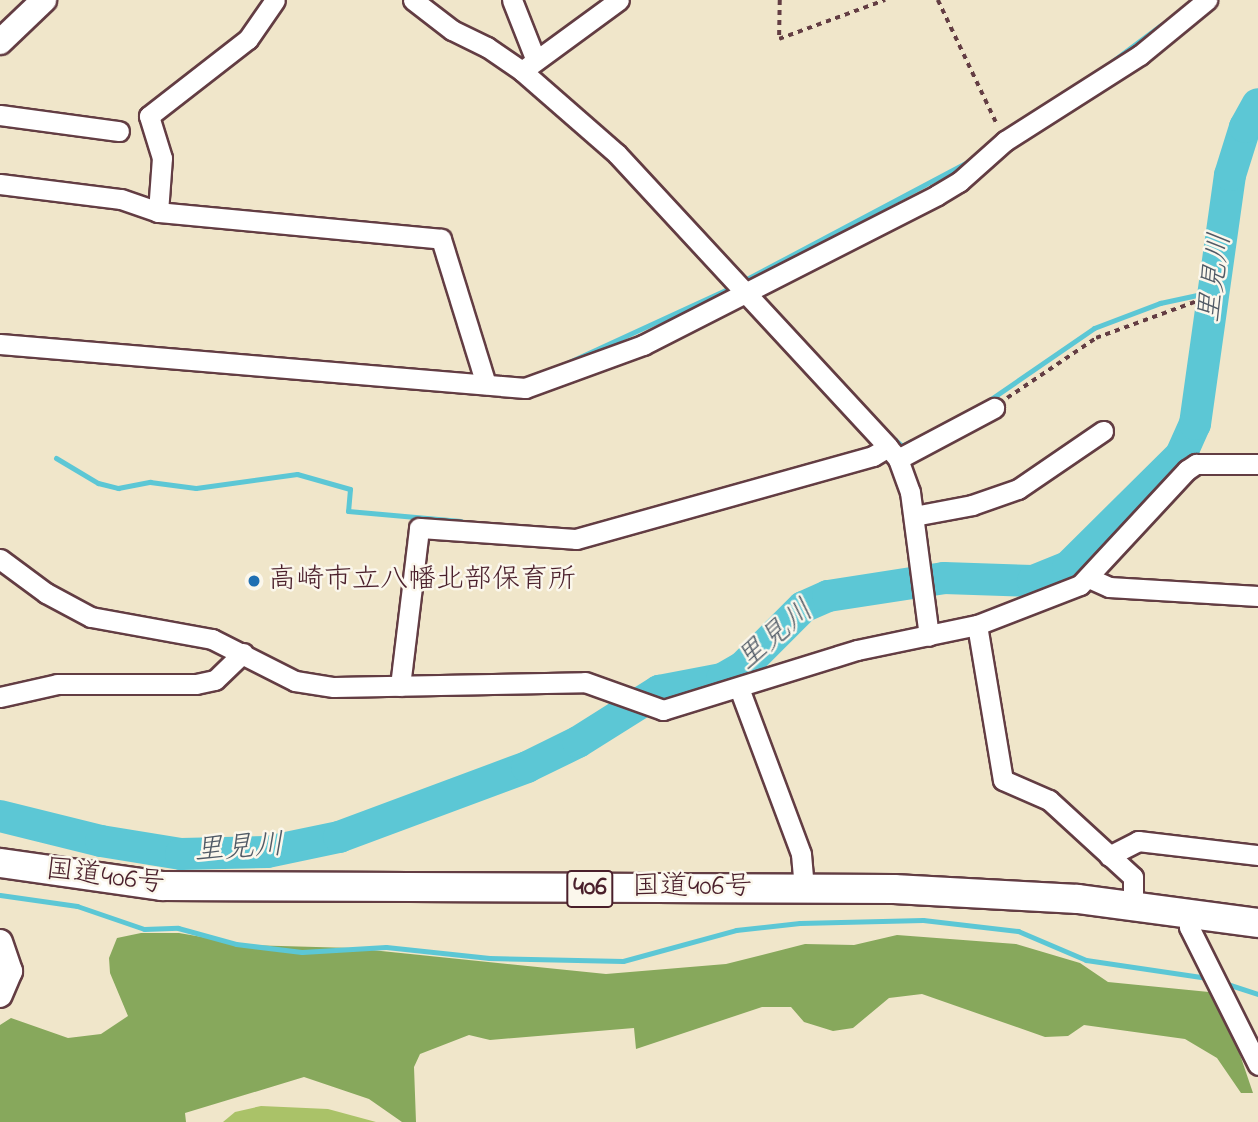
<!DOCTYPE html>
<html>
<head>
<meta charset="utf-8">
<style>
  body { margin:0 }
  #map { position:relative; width:1258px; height:1122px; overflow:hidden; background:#f0e6ca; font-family:"Indie Flower","Klee One",sans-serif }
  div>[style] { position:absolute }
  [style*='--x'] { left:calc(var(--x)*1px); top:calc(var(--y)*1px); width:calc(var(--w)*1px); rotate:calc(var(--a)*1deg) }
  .green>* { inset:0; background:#aac268 }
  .forest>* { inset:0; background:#87a85c }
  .stream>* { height:5px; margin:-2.5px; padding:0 2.5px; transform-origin:2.5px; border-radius:2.5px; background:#5cc7d5 }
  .river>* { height:32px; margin:-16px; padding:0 16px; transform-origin:16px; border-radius:16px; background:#5cc7d5 }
  .path>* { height:3.5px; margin-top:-1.75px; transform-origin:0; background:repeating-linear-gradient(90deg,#633d43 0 5px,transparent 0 10px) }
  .roads { filter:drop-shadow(2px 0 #633d43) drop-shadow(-2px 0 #633d43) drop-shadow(0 2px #633d43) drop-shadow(0 -2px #633d43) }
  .minor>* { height:19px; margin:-9.5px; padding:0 9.5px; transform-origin:9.5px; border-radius:9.5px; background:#fff }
  .major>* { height:24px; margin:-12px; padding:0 12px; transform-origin:12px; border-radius:12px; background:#fff }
  .highway>* { height:28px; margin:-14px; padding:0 14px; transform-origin:14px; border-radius:14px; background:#fff }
  .dots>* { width:19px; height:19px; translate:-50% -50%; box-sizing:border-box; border:4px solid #fbf7ec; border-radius:50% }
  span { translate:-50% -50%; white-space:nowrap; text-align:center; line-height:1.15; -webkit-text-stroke:5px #fbf7ec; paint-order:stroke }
  .shield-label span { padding:2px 5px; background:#fbf7ec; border:2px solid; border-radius:5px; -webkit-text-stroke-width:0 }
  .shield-label { font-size:26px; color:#4a1f2b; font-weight:700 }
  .poi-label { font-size:28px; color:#4a1f2b }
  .left { translate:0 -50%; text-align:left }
  .street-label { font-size:28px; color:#4a1f2b }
  .water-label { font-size:30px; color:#505a66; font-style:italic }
</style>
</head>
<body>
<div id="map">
  <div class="green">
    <i style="clip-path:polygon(261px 1106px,328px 1109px,376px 1122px,223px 1122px,235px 1112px)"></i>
  </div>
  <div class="forest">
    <i style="clip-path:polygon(141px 933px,179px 933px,248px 945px,352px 948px,606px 974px,726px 964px,805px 944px,854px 945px,897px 935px,1016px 944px,1080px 963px,1108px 982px,1209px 992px,1233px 1034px,1253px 1093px,1241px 1093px,1217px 1058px,1185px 1039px,1084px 1025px,1068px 1036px,1045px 1037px,922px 994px,889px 998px,853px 1028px,833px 1031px,804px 1022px,791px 1007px,762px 1007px,636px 1049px,634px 1028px,490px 1040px,469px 1035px,420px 1054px,414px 1067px,416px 1122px,402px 1122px,369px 1099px,304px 1077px,185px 1113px,186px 1122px,0 1122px,0 1025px,11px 1018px,68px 1038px,101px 1034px,128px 1016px,110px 973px,109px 958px,117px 938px)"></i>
  </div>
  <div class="stream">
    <i style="--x:1110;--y:63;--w:64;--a:-36.7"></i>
    <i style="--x:741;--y:282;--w:259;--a:-27.9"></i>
    <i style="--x:569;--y:362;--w:179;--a:-24.7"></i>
    <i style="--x:985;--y:403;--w:132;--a:-34.5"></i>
    <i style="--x:1094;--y:328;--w:71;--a:-20.7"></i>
    <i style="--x:1160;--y:303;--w:57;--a:-12.1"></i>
    <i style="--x:894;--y:439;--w:11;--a:41"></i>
    <i style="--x:902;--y:446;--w:10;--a:-29"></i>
    <i style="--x:56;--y:458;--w:49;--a:30.8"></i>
    <i style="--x:98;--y:483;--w:21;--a:14"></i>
    <i style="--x:118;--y:488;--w:33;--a:-11"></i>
    <i style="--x:150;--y:482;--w:46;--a:7.4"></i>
    <i style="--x:196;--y:488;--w:102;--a:-7.9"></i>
    <i style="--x:297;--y:474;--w:55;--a:15.8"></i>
    <i style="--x:350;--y:489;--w:22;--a:95"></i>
    <i style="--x:348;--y:511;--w:113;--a:5.1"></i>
    <i style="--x:0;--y:895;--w:78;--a:8.1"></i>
    <i style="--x:77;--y:906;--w:71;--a:18.9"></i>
    <i style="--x:144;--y:929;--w:34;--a:-2"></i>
    <i style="--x:178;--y:928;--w:60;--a:15.4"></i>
    <i style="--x:236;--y:944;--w:66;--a:6.9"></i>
    <i style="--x:302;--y:952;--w:84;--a:-3.4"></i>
    <i style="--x:386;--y:947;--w:104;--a:6.1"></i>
    <i style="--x:489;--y:958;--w:134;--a:1.3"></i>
    <i style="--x:623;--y:961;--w:117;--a:-15.3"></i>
    <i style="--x:736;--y:930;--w:64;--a:-6.2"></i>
    <i style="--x:800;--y:923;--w:123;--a:-1.4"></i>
    <i style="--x:923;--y:920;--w:96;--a:6.6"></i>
    <i style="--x:1018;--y:931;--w:74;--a:23.1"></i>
    <i style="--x:1086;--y:960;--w:123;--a:8.4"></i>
    <i style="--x:1224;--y:983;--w:36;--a:18"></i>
  </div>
  <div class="river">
    <i style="--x:0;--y:816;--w:104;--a:13.9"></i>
    <i style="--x:101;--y:841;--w:81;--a:9.2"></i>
    <i style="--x:181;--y:854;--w:86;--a:-1.3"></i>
    <i style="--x:267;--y:852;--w:74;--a:-11.8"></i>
    <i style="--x:339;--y:837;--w:201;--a:-20.4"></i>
    <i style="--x:527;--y:767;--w:57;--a:-26.1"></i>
    <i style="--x:578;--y:742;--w:96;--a:-32.2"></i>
    <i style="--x:659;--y:691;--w:64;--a:-10.8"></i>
    <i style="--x:722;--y:679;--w:24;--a:-30"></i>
    <i style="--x:743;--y:667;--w:85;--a:-45"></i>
    <i style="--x:803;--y:607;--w:27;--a:-24"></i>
    <i style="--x:828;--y:596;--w:117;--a:-8.8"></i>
    <i style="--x:944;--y:578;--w:89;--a:1.9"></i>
    <i style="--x:1033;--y:581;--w:38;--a:-22"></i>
    <i style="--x:1068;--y:567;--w:159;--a:-44.7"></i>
    <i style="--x:1181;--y:455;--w:34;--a:-66"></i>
    <i style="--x:1195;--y:424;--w:251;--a:-82"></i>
    <i style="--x:1230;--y:175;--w:50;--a:-72.6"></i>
    <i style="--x:1245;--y:127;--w:26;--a:-61"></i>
  </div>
  <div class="path">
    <i style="--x:780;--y:0;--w:39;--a:91"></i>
    <i style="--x:779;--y:39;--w:113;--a:-20.2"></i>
    <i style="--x:938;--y:0;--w:137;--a:64.6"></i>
    <i style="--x:1007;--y:398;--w:107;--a:-34"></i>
    <i style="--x:1096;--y:338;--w:111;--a:-20.1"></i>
  </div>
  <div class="roads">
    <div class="minor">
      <i style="--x:413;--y:0;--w:49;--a:37.6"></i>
      <i style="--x:452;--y:30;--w:39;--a:26"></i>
      <i style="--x:487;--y:47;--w:42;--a:34.4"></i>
      <i style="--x:522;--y:71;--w:126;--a:41.1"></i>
      <i style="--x:617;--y:154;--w:399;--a:47.2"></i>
      <i style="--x:888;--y:447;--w:16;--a:50"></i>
      <i style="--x:898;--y:459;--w:35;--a:70"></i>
      <i style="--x:910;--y:492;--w:145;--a:82.5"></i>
      <i style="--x:512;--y:0;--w:62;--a:68.4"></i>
      <i style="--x:522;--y:71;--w:120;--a:-36.2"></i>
      <i style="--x:0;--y:115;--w:120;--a:7.7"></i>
      <i style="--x:0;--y:184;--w:122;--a:7.1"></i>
      <i style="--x:121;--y:199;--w:39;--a:19"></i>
      <i style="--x:158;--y:212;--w:284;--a:5.4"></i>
      <i style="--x:441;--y:239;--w:152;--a:72.8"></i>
      <i style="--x:158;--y:212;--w:54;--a:-85.8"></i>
      <i style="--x:162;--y:158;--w:44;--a:-107.2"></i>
      <i style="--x:149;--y:116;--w:125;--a:-37.9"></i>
      <i style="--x:248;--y:39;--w:47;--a:-55.3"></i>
      <i style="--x:0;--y:344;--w:527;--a:4.79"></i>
      <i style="--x:525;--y:388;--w:126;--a:-20"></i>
      <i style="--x:643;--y:345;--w:330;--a:-27"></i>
      <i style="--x:937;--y:195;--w:26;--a:-31"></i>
      <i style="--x:959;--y:182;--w:62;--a:-41.7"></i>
      <i style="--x:1005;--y:141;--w:160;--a:-32.5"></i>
      <i style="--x:1140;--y:55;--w:87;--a:-39.4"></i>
      <i style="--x:898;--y:459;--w:109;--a:-28"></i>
      <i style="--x:914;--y:516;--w:59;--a:-10.7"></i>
      <i style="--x:972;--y:505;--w:49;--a:-19.2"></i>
      <i style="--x:1018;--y:489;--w:103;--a:-34.3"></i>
      <i style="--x:0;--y:559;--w:57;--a:36.5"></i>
      <i style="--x:46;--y:593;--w:51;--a:28.1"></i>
      <i style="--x:91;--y:617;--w:123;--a:10.3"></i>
      <i style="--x:212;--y:639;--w:93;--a:26.8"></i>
      <i style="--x:295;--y:681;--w:39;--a:9"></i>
      <i style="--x:334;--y:687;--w:251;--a:-1.1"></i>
      <i style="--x:585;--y:682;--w:83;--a:19.7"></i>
      <i style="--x:663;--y:710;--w:203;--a:-17.2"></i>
      <i style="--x:857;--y:650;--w:123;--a:-11.8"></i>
      <i style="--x:977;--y:625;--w:110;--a:-21.2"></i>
      <i style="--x:1080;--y:585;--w:157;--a:-47.1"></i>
      <i style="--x:1187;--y:470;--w:11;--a:-34"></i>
      <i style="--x:1196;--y:464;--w:62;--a:0"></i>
      <i style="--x:1089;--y:578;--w:22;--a:24"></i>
      <i style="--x:1109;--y:587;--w:149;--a:3.5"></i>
      <i style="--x:977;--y:625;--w:157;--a:80.5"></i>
      <i style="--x:1003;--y:780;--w:50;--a:23.5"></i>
      <i style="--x:1049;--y:800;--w:114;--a:42.5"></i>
      <i style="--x:1133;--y:877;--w:28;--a:90"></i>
      <i style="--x:400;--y:686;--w:159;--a:-83.1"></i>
      <i style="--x:419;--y:528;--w:157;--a:4"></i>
      <i style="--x:576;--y:539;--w:308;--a:-15.6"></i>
      <i style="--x:873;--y:456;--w:17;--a:-31"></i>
      <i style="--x:739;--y:688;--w:177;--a:69.5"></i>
      <i style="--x:801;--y:854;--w:34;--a:85"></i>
      <i style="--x:0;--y:697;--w:58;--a:-12.8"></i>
      <i style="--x:57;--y:684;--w:139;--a:0"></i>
      <i style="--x:196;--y:684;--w:19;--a:-12"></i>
      <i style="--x:215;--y:680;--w:39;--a:-44"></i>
      <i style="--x:1109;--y:856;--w:33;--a:-27"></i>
      <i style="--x:1138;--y:841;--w:121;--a:6.7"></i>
      <i style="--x:1189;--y:912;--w:15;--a:90"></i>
      <i style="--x:1189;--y:927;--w:154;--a:63.4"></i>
    </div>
    <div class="major">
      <i style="--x:0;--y:42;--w:61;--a:-43.7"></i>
      <i style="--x:0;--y:942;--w:31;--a:71"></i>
      <i style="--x:10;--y:971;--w:26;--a:113"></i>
    </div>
    <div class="highway">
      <i style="--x:0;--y:863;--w:163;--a:8.1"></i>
      <i style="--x:161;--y:886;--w:733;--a:0.23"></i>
      <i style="--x:894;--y:889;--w:184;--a:3.1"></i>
      <i style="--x:1078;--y:899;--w:182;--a:7.6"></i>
    </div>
  </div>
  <div class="dots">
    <i style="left:254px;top:581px;background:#1f6fb2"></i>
  </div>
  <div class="shield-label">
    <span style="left:590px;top:889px">406</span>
  </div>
  <div class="poi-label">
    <span class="left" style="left:268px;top:581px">高崎市立八幡北部保育所</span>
  </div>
  <div class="street-label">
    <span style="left:105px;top:878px;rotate:7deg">国道406号</span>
    <span style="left:692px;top:888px">国道406号</span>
  </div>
  <div class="water-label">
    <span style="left:1216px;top:278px;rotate:-82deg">里見川</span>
    <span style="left:776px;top:636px;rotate:-40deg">里見川</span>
    <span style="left:239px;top:849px;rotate:-4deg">里見川</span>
  </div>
</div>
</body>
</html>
